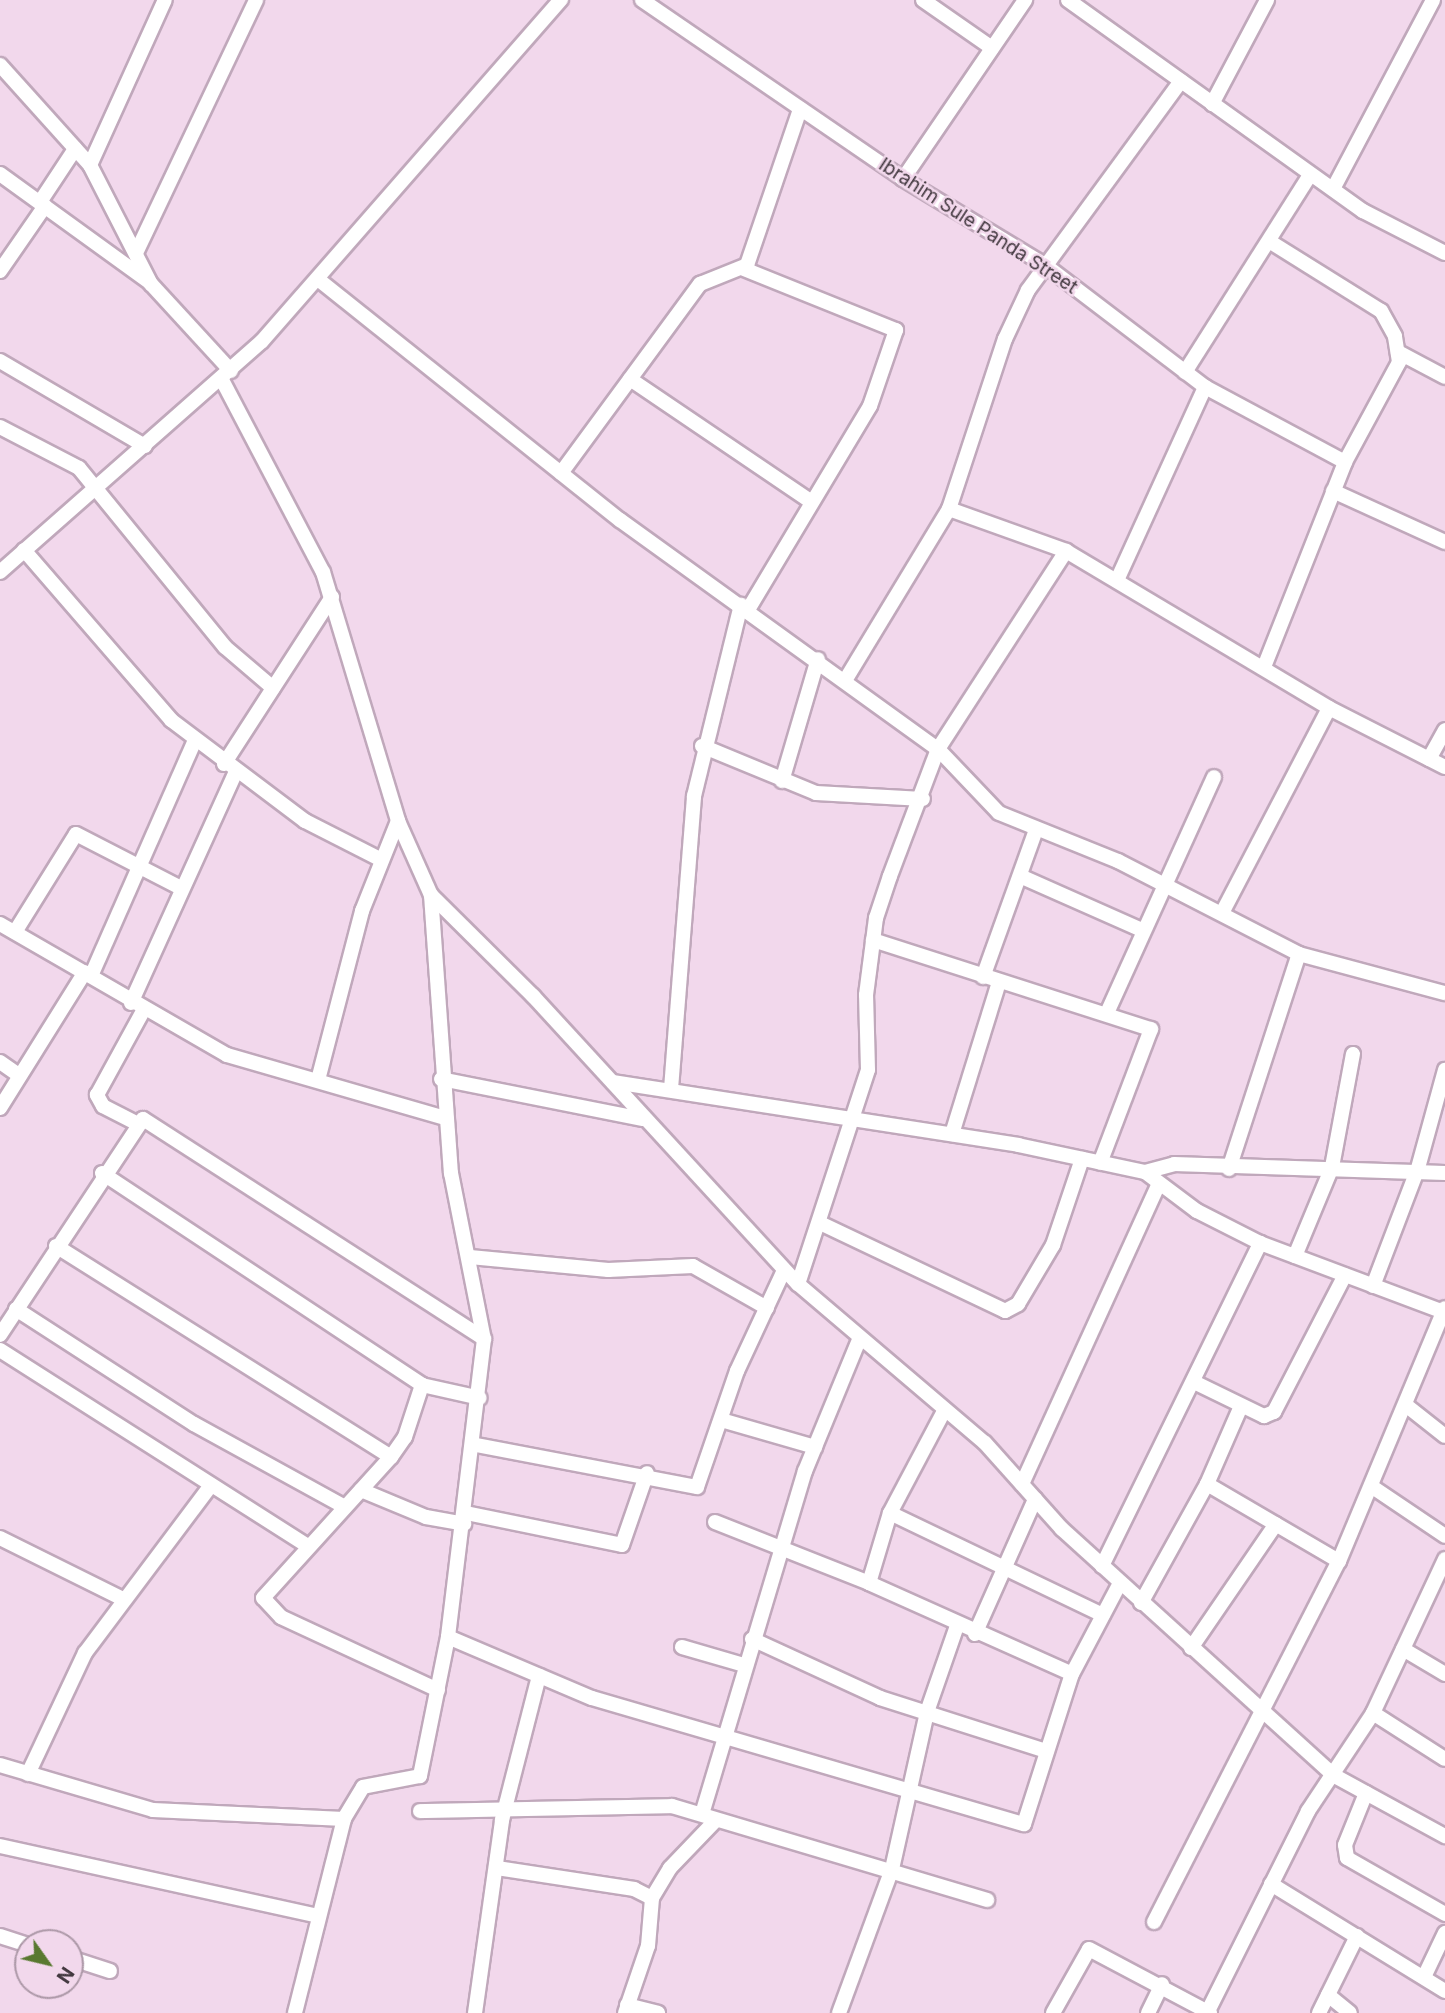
<!DOCTYPE html>
<html>
<head>
<meta charset="utf-8">
<style>
  body { margin:0 }
  #map { position:relative; width:1445px; height:2013px; overflow:hidden; background:#f2d8ec; font-family:Inter,sans-serif }
  div>[style] { position:absolute }
  .roads { filter:drop-shadow(2px 0 #c0a8bb) drop-shadow(-2px 0 #c0a8bb) drop-shadow(0 2px #c0a8bb) drop-shadow(0 -2px #c0a8bb) }
  .street>* { height:14px; margin:-7px; padding:0 7px; transform-origin:7px; border-radius:7px; background:#fff }
  span { translate:-50% -50%; white-space:nowrap; text-align:center; line-height:1.15; -webkit-text-stroke:5px #f2d8ec; paint-order:stroke }
  .street-label { font-size:19px; color:#42383f }
  .north { position:absolute; left:14px; top:1929px; width:70px; height:70px; box-sizing:border-box; background:#f2d8ec; border:2px solid #ac98a7; border-radius:50%; rotate:124deg; font-size:19px; font-weight:700; line-height:28px; text-align:center; color:#42383f }
  .north::after { content:''; display:block; margin:auto; width:24px; height:32px; background:#597930; clip-path:polygon(50% 0,100% 100%,50% 72%,0 100%) }
</style>
</head>
<body>
<div id="map">
  <div class="roads">
    <div class="street">
      <i style="left:642px;top:0;width:316px;rotate:34.4deg"></i>
      <i style="left:903px;top:179px;width:166px;rotate:31.2deg"></i>
      <i style="left:1045px;top:265px;width:201px;rotate:37.3deg"></i>
      <i style="left:1205px;top:387px;width:159px;rotate:28.2deg"></i>
      <i style="left:923px;top:0;width:84px;rotate:34.8deg"></i>
      <i style="left:1068px;top:0;width:363px;rotate:35.6deg"></i>
      <i style="left:1363px;top:211px;width:92px;rotate:27.1deg"></i>
      <i style="left:0;top:65px;width:135px;rotate:48deg"></i>
      <i style="left:90px;top:165px;width:134px;rotate:62.9deg"></i>
      <i style="left:151px;top:284px;width:118px;rotate:47.4deg"></i>
      <i style="left:1212px;top:104px;width:118px;rotate:-62.1deg"></i>
      <i style="left:90px;top:165px;width:181px;rotate:-65.6deg"></i>
      <i style="left:0;top:174px;width:184px;rotate:35.9deg"></i>
      <i style="left:903px;top:179px;width:217px;rotate:-55.7deg"></i>
      <i style="left:1333px;top:189px;width:214px;rotate:-62.1deg"></i>
      <i style="left:40px;top:202px;width:64px;rotate:-56.6deg"></i>
      <i style="left:136px;top:253px;width:280px;rotate:-64.6deg"></i>
      <i style="left:744px;top:269px;width:164px;rotate:21.9deg"></i>
      <i style="left:896px;top:330px;width:80px;rotate:108.9deg"></i>
      <i style="left:870px;top:406px;width:238px;rotate:120.9deg"></i>
      <i style="left:0;top:271px;width:79px;rotate:-55.3deg"></i>
      <i style="left:319px;top:280px;width:385px;rotate:38.6deg"></i>
      <i style="left:620px;top:520px;width:392px;rotate:35.8deg"></i>
      <i style="left:938px;top:749px;width:88px;rotate:46.4deg"></i>
      <i style="left:999px;top:813px;width:128px;rotate:22deg"></i>
      <i style="left:1118px;top:861px;width:203px;rotate:27.2deg"></i>
      <i style="left:1299px;top:954px;width:151px;rotate:15deg"></i>
      <i style="left:1398px;top:352px;width:53px;rotate:28deg"></i>
      <i style="left:0;top:361px;width:168px;rotate:30.4deg"></i>
      <i style="left:1185px;top:372px;width:233px;rotate:-57.6deg"></i>
      <i style="left:630px;top:379px;width:216px;rotate:34.1deg"></i>
      <i style="left:222px;top:380px;width:217px;rotate:62.3deg"></i>
      <i style="left:323px;top:572px;width:260px;rotate:73.2deg"></i>
      <i style="left:398px;top:821px;width:81px;rotate:66deg"></i>
      <i style="left:431px;top:895px;width:279px;rotate:85.9deg"></i>
      <i style="left:451px;top:1173px;width:169px;rotate:78.8deg"></i>
      <i style="left:484px;top:1339px;width:300px;rotate:96.9deg"></i>
      <i style="left:448px;top:1637px;width:142px;rotate:101.4deg"></i>
      <i style="left:420px;top:1776px;width:58px;rotate:169.1deg"></i>
      <i style="left:363px;top:1787px;width:37px;rotate:121deg"></i>
      <i style="left:344px;top:1819px;width:200px;rotate:104.2deg"></i>
      <i style="left:0;top:427px;width:89px;rotate:27.4deg"></i>
      <i style="left:79px;top:468px;width:231px;rotate:50.8deg"></i>
      <i style="left:225px;top:647px;width:63px;rotate:40.5deg"></i>
      <i style="left:561px;top:473px;width:235px;rotate:-53.7deg"></i>
      <i style="left:700px;top:284px;width:51px;rotate:-22deg"></i>
      <i style="left:747px;top:265px;width:165px;rotate:-71.2deg"></i>
      <i style="left:1333px;top:491px;width:123px;rotate:24.5deg"></i>
      <i style="left:949px;top:509px;width:124px;rotate:19.7deg"></i>
      <i style="left:1066px;top:551px;width:306px;rotate:30.8deg"></i>
      <i style="left:1329px;top:708px;width:130px;rotate:27deg"></i>
      <i style="left:24px;top:550px;width:225px;rotate:49.1deg"></i>
      <i style="left:171px;top:720px;width:168px;rotate:37deg"></i>
      <i style="left:305px;top:821px;width:84px;rotate:26.9deg"></i>
      <i style="left:0;top:572px;width:349px;rotate:-41.4deg"></i>
      <i style="left:262px;top:341px;width:454px;rotate:-48.8deg"></i>
      <i style="left:1118px;top:578px;width:210px;rotate:-65.5deg"></i>
      <i style="left:1264px;top:667px;width:220px;rotate:-68.4deg"></i>
      <i style="left:1345px;top:462px;width:114px;rotate:-61.6deg"></i>
      <i style="left:1399px;top:362px;width:26px;rotate:-99deg"></i>
      <i style="left:1395px;top:336px;width:29px;rotate:-119deg"></i>
      <i style="left:1381px;top:311px;width:132px;rotate:-148deg"></i>
      <i style="left:846px;top:679px;width:199px;rotate:-58.8deg"></i>
      <i style="left:949px;top:509px;width:179px;rotate:-71.8deg"></i>
      <i style="left:1005px;top:339px;width:54px;rotate:-64.9deg"></i>
      <i style="left:1028px;top:290px;width:259px;rotate:-53.8deg"></i>
      <i style="left:702px;top:746px;width:123px;rotate:22.4deg"></i>
      <i style="left:816px;top:793px;width:107px;rotate:3.2deg"></i>
      <i style="left:1429px;top:759px;width:33px;rotate:-61deg"></i>
      <i style="left:224px;top:764px;width:199px;rotate:-57.1deg"></i>
      <i style="left:782px;top:781px;width:127px;rotate:-73.6deg"></i>
      <i style="left:1020px;top:876px;width:133px;rotate:23.9deg"></i>
      <i style="left:431px;top:895px;width:144px;rotate:44.7deg"></i>
      <i style="left:533px;top:996px;width:391px;rotate:47.4deg"></i>
      <i style="left:798px;top:1284px;width:245px;rotate:40.4deg"></i>
      <i style="left:985px;top:1443px;width:115px;rotate:48.2deg"></i>
      <i style="left:1062px;top:1529px;width:366px;rotate:42.2deg"></i>
      <i style="left:1333px;top:1775px;width:128px;rotate:28.6deg"></i>
      <i style="left:1222px;top:913px;width:231px;rotate:-62.4deg"></i>
      <i style="left:0;top:924px;width:262px;rotate:30deg"></i>
      <i style="left:227px;top:1055px;width:227px;rotate:16.1deg"></i>
      <i style="left:15px;top:932px;width:115px;rotate:-58.1deg"></i>
      <i style="left:76px;top:834px;width:118px;rotate:27.2deg"></i>
      <i style="left:873px;top:940px;width:292px;rotate:17.8deg"></i>
      <i style="left:1151px;top:1029px;width:143px;rotate:110.8deg"></i>
      <i style="left:91px;top:976px;width:258px;rotate:-66.2deg"></i>
      <i style="left:983px;top:977px;width:156px;rotate:-70.2deg"></i>
      <i style="left:131px;top:1003px;width:254px;rotate:-65.6deg"></i>
      <i style="left:1107px;top:1013px;width:259px;rotate:-65.6deg"></i>
      <i style="left:0;top:1062px;width:24px;rotate:35deg"></i>
      <i style="left:441px;top:1079px;width:206px;rotate:11.2deg"></i>
      <i style="left:318px;top:1080px;width:175px;rotate:-75.4deg"></i>
      <i style="left:362px;top:911px;width:97px;rotate:-68.2deg"></i>
      <i style="left:613px;top:1082px;width:410px;rotate:8.8deg"></i>
      <i style="left:1018px;top:1145px;width:130px;rotate:12deg"></i>
      <i style="left:1145px;top:1172px;width:30px;rotate:-15deg"></i>
      <i style="left:1174px;top:1164px;width:271px;rotate:1.9deg"></i>
      <i style="left:671px;top:1089px;width:294px;rotate:-85.5deg"></i>
      <i style="left:694px;top:796px;width:197px;rotate:-76.2deg"></i>
      <i style="left:0;top:1108px;width:160px;rotate:-58deg"></i>
      <i style="left:138px;top:1124px;width:39px;rotate:-153deg"></i>
      <i style="left:103px;top:1106px;width:13px;rotate:-119deg"></i>
      <i style="left:97px;top:1095px;width:96px;rotate:-61.3deg"></i>
      <i style="left:952px;top:1134px;width:159px;rotate:-72.8deg"></i>
      <i style="left:1229px;top:1169px;width:226px;rotate:-72deg"></i>
      <i style="left:1145px;top:1172px;width:65px;rotate:36.9deg"></i>
      <i style="left:1197px;top:1211px;width:71px;rotate:26.9deg"></i>
      <i style="left:1260px;top:1243px;width:197px;rotate:20.6deg"></i>
      <i style="left:102px;top:1173px;width:384px;rotate:33.5deg"></i>
      <i style="left:820px;top:1223px;width:205px;rotate:25.4deg"></i>
      <i style="left:1005px;top:1311px;width:15px;rotate:-28deg"></i>
      <i style="left:1018px;top:1304px;width:69px;rotate:-59.3deg"></i>
      <i style="left:1053px;top:1245px;width:91px;rotate:-71.4deg"></i>
      <i style="left:56px;top:1246px;width:396px;rotate:32.2deg"></i>
      <i style="left:1295px;top:1256px;width:96px;rotate:-67.4deg"></i>
      <i style="left:1332px;top:1167px;width:115px;rotate:-79.5deg"></i>
      <i style="left:470px;top:1257px;width:139px;rotate:5.4deg"></i>
      <i style="left:608px;top:1270px;width:85px;rotate:-2.7deg"></i>
      <i style="left:693px;top:1266px;width:85px;rotate:29.6deg"></i>
      <i style="left:798px;top:1284px;width:225px;rotate:-71.9deg"></i>
      <i style="left:868px;top:1070px;width:75px;rotate:-91.5deg"></i>
      <i style="left:866px;top:995px;width:78px;rotate:-82.6deg"></i>
      <i style="left:876px;top:918px;width:44px;rotate:-71.6deg"></i>
      <i style="left:890px;top:876px;width:136px;rotate:-69.3deg"></i>
      <i style="left:938px;top:749px;width:236px;rotate:-57.1deg"></i>
      <i style="left:1373px;top:1286px;width:126px;rotate:-69.1deg"></i>
      <i style="left:1418px;top:1168px;width:102px;rotate:-74.6deg"></i>
      <i style="left:16px;top:1309px;width:212px;rotate:32.9deg"></i>
      <i style="left:194px;top:1424px;width:172px;rotate:28.8deg"></i>
      <i style="left:0;top:1335px;width:259px;rotate:-56.5deg"></i>
      <i style="left:143px;top:1119px;width:406px;rotate:32.8deg"></i>
      <i style="left:0;top:1350px;width:366px;rotate:32.5deg"></i>
      <i style="left:1196px;top:1383px;width:76px;rotate:25.9deg"></i>
      <i style="left:1264px;top:1416px;width:11px;rotate:-22deg"></i>
      <i style="left:1274px;top:1412px;width:154px;rotate:-62.6deg"></i>
      <i style="left:1407px;top:1406px;width:48px;rotate:38.3deg"></i>
      <i style="left:721px;top:1420px;width:98px;rotate:16deg"></i>
      <i style="left:476px;top:1445px;width:225px;rotate:10.8deg"></i>
      <i style="left:697px;top:1487px;width:123px;rotate:-71deg"></i>
      <i style="left:737px;top:1371px;width:111px;rotate:-65deg"></i>
      <i style="left:1022px;top:1484px;width:330px;rotate:-65.5deg"></i>
      <i style="left:1207px;top:1484px;width:153px;rotate:30.3deg"></i>
      <i style="left:1371px;top:1486px;width:89px;rotate:34deg"></i>
      <i style="left:361px;top:1490px;width:70px;rotate:22.6deg"></i>
      <i style="left:426px;top:1517px;width:39px;rotate:10deg"></i>
      <i style="left:466px;top:1513px;width:159px;rotate:11.6deg"></i>
      <i style="left:622px;top:1545px;width:76px;rotate:-70.9deg"></i>
      <i style="left:890px;top:1513px;width:236px;rotate:25.6deg"></i>
      <i style="left:715px;top:1522px;width:166px;rotate:21.6deg"></i>
      <i style="left:869px;top:1583px;width:73px;rotate:-73.3deg"></i>
      <i style="left:890px;top:1513px;width:115px;rotate:-62.1deg"></i>
      <i style="left:0;top:1538px;width:135px;rotate:26.4deg"></i>
      <i style="left:1102px;top:1566px;width:360px;rotate:-63.9deg"></i>
      <i style="left:869px;top:1583px;width:222px;rotate:24.1deg"></i>
      <i style="left:1141px;top:1603px;width:136px;rotate:-61deg"></i>
      <i style="left:1207px;top:1484px;width:85px;rotate:-66.4deg"></i>
      <i style="left:975px;top:1634px;width:148px;rotate:-66deg"></i>
      <i style="left:448px;top:1637px;width:156px;rotate:23deg"></i>
      <i style="left:592px;top:1698px;width:450px;rotate:16.3deg"></i>
      <i style="left:1024px;top:1824px;width:157px;rotate:-72.3deg"></i>
      <i style="left:1072px;top:1674px;width:103px;rotate:-62.2deg"></i>
      <i style="left:752px;top:1639px;width:141px;rotate:24.7deg"></i>
      <i style="left:880px;top:1698px;width:174px;rotate:17.7deg"></i>
      <i style="left:682px;top:1647px;width:65px;rotate:16.2deg"></i>
      <i style="left:1191px;top:1648px;width:150px;rotate:-55.6deg"></i>
      <i style="left:1403px;top:1649px;width:49px;rotate:30.8deg"></i>
      <i style="left:438px;top:1690px;width:173px;rotate:-155.1deg"></i>
      <i style="left:281px;top:1617px;width:26px;rotate:-133deg"></i>
      <i style="left:263px;top:1598px;width:190px;rotate:-47.8deg"></i>
      <i style="left:391px;top:1457px;width:24px;rotate:-55deg"></i>
      <i style="left:405px;top:1437px;width:55px;rotate:-71.9deg"></i>
      <i style="left:422px;top:1385px;width:59px;rotate:12.6deg"></i>
      <i style="left:1373px;top:1713px;width:85px;rotate:32.6deg"></i>
      <i style="left:0;top:1765px;width:159px;rotate:16.4deg"></i>
      <i style="left:153px;top:1810px;width:191px;rotate:2.7deg"></i>
      <i style="left:28px;top:1774px;width:134px;rotate:-64.8deg"></i>
      <i style="left:85px;top:1653px;width:210px;rotate:-53.1deg"></i>
      <i style="left:1366px;top:1793px;width:56px;rotate:112deg"></i>
      <i style="left:1345px;top:1845px;width:13px;rotate:81deg"></i>
      <i style="left:1347px;top:1858px;width:113px;rotate:29.7deg"></i>
      <i style="left:420px;top:1811px;width:252px;rotate:-1.1deg"></i>
      <i style="left:672px;top:1806px;width:329px;rotate:16.6deg"></i>
      <i style="left:702px;top:1814px;width:358px;rotate:-73.3deg"></i>
      <i style="left:805px;top:1471px;width:142px;rotate:-67.6deg"></i>
      <i style="left:0;top:1846px;width:326px;rotate:12.4deg"></i>
      <i style="left:497px;top:1868px;width:139px;rotate:8.7deg"></i>
      <i style="left:634px;top:1889px;width:20px;rotate:27deg"></i>
      <i style="left:1271px;top:1884px;width:204px;rotate:31.6deg"></i>
      <i style="left:1154px;top:1922px;width:406px;rotate:-62.9deg"></i>
      <i style="left:1339px;top:1561px;width:274px;rotate:-67.3deg"></i>
      <i style="left:0;top:1936px;width:29px;rotate:18deg"></i>
      <i style="left:70px;top:1958px;width:42px;rotate:18deg"></i>
      <i style="left:1424px;top:1977px;width:49px;rotate:-64.5deg"></i>
      <i style="left:1328px;top:1995px;width:28px;rotate:39deg"></i>
      <i style="left:627px;top:2005px;width:32px;rotate:14deg"></i>
      <i style="left:475px;top:2013px;width:195px;rotate:-82deg"></i>
      <i style="left:502px;top:1820px;width:149px;rotate:-75.6deg"></i>
      <i style="left:625px;top:2013px;width:71px;rotate:-71.1deg"></i>
      <i style="left:648px;top:1946px;width:48px;rotate:-85.2deg"></i>
      <i style="left:652px;top:1898px;width:35px;rotate:-59deg"></i>
      <i style="left:670px;top:1868px;width:66px;rotate:-46.2deg"></i>
      <i style="left:839px;top:2013px;width:153px;rotate:-69.8deg"></i>
      <i style="left:892px;top:1869px;width:161px;rotate:-77.4deg"></i>
      <i style="left:927px;top:1712px;width:91px;rotate:-70.8deg"></i>
      <i style="left:1053px;top:2013px;width:73px;rotate:-60.6deg"></i>
      <i style="left:1089px;top:1949px;width:137px;rotate:27.9deg"></i>
      <i style="left:1148px;top:2013px;width:32px;rotate:-64deg"></i>
      <i style="left:1207px;top:2013px;width:226px;rotate:-63.4deg"></i>
      <i style="left:1308px;top:1811px;width:118px;rotate:-56.4deg"></i>
      <i style="left:1373px;top:1713px;width:170px;rotate:-64.9deg"></i>
      <i style="left:1319px;top:2013px;width:86px;rotate:-63.7deg"></i>
    </div>
  </div>
  <div class="street-label">
    <span style="left:978px;top:226px;rotate:33deg">Ibrahim Sule Panda Street</span>
  </div>
  <div class="north">N</div>
</div>
</body>
</html>
